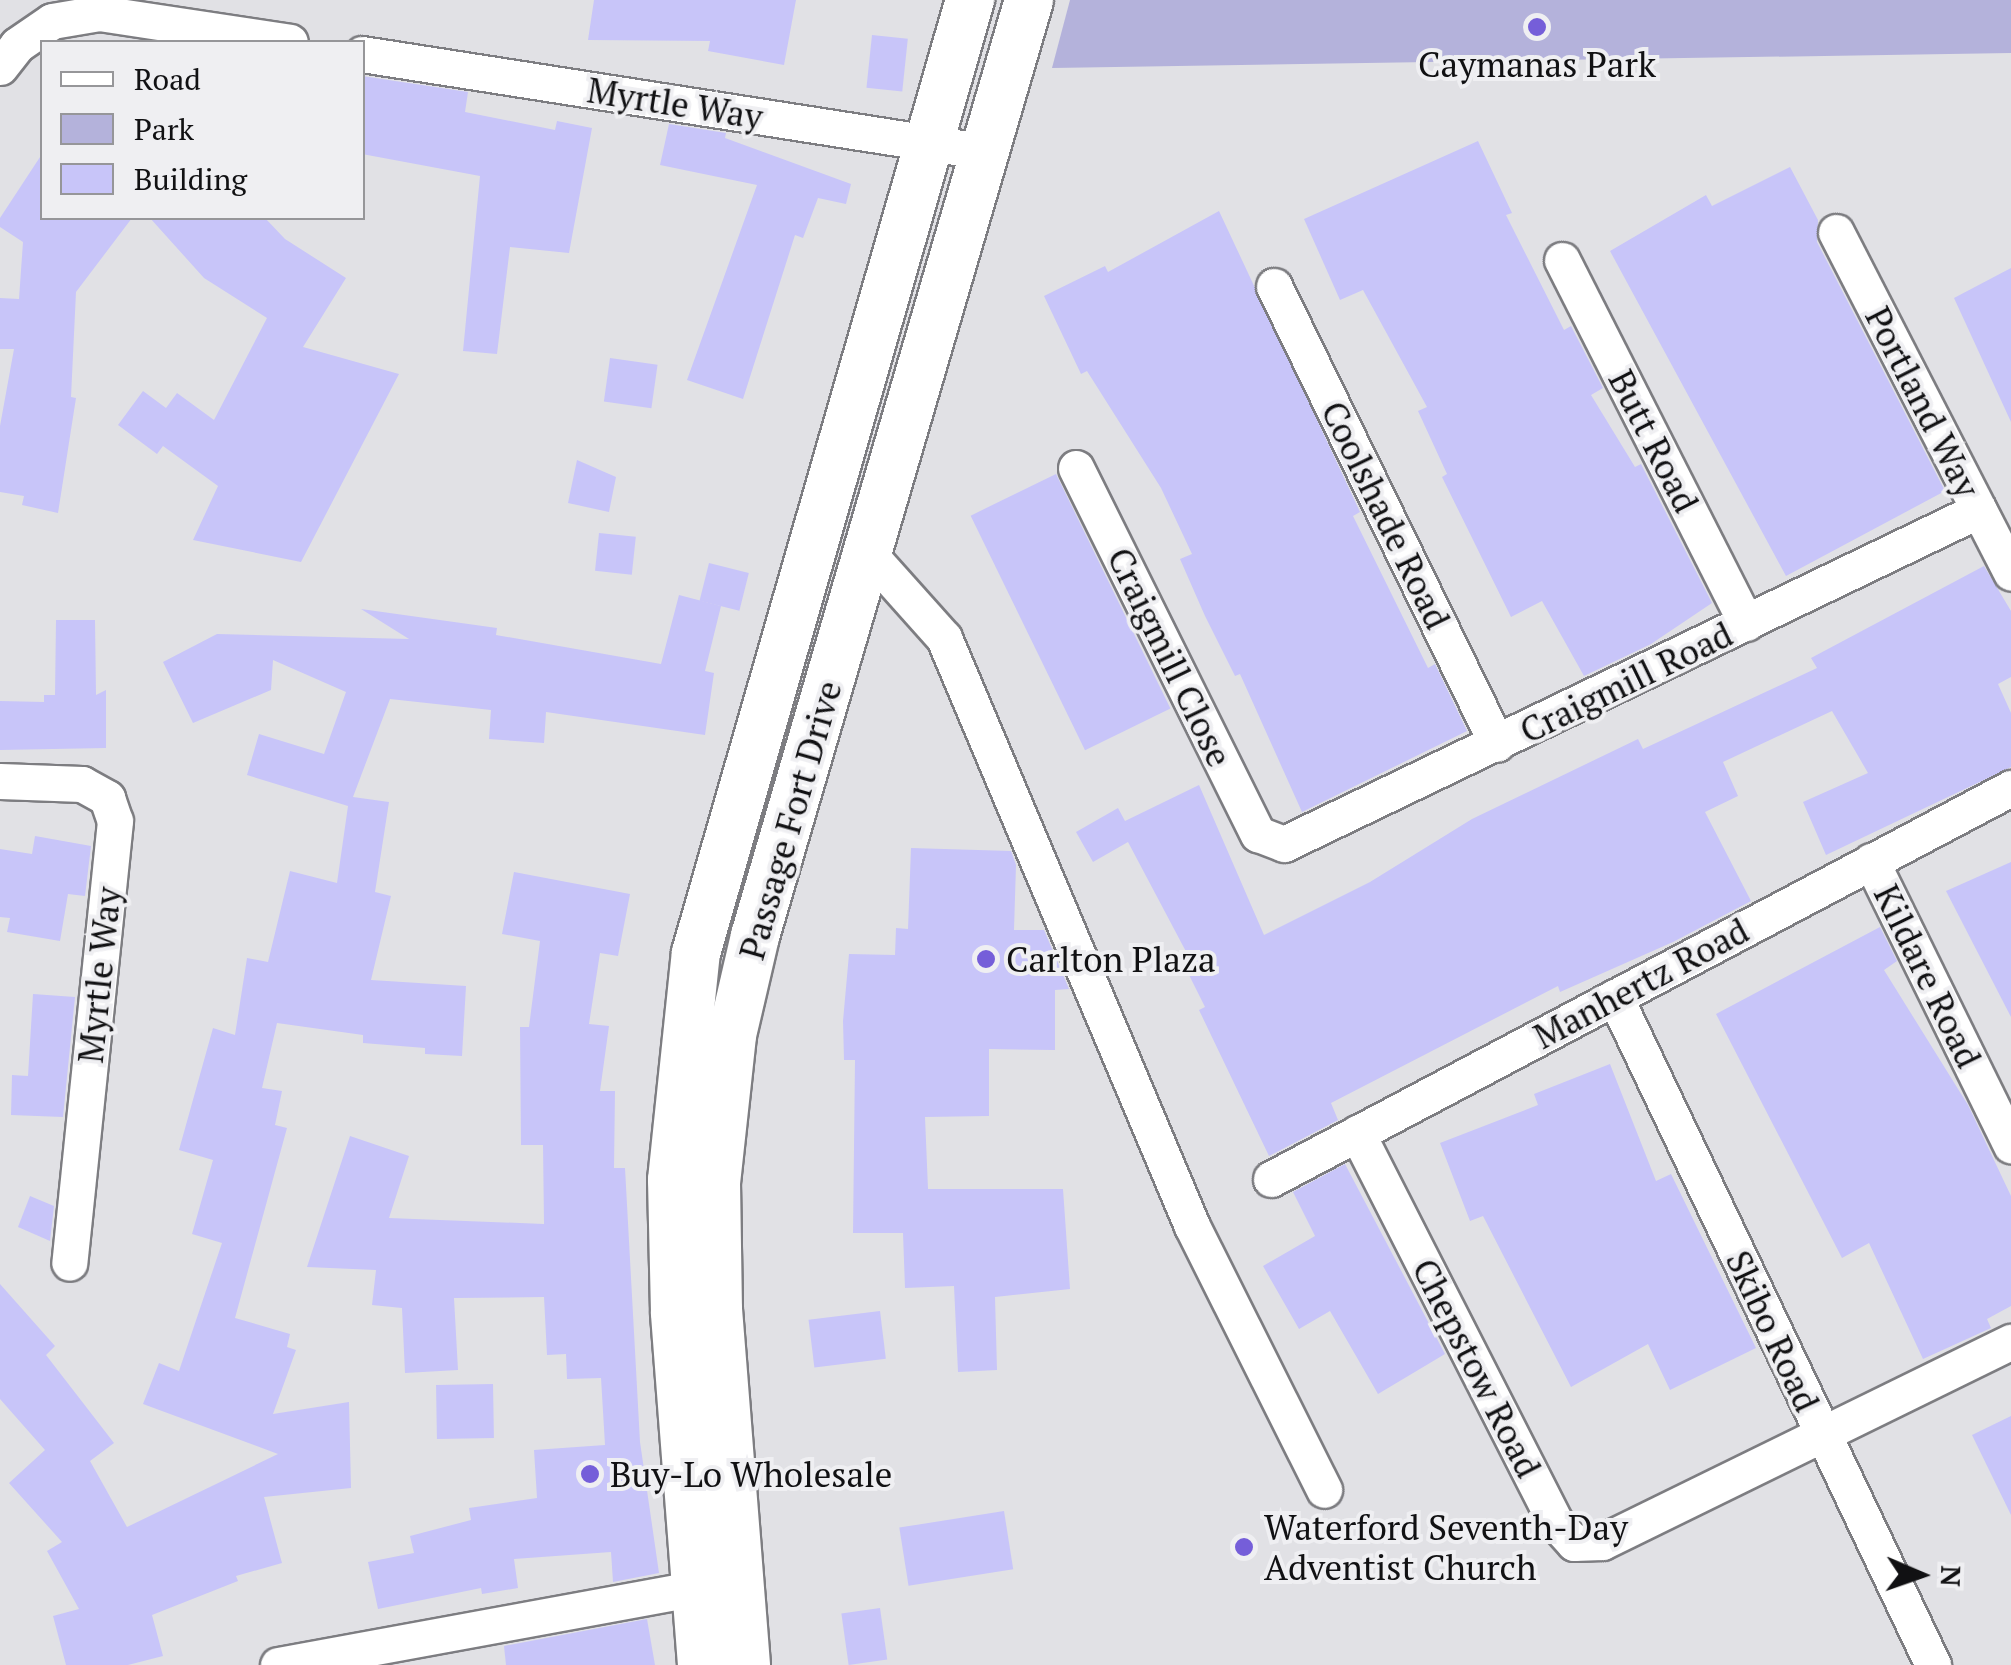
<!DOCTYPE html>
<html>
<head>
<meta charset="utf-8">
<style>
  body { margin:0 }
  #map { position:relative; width:2011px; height:1665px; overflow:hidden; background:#e1e1e5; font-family:"PT Serif",serif }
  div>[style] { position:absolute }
  .green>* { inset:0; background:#b4b2db }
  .building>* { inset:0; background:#c8c5f9; transform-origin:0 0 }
  .roads { filter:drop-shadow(2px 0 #7d7d81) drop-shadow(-2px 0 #7d7d81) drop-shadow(0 2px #7d7d81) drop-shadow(0 -2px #7d7d81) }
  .minor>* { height:35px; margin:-17.5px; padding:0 17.5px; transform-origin:17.5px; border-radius:17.5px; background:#fff }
  .secondary>* { height:48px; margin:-24px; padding:0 24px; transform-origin:24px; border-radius:24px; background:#fff }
  .dots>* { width:28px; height:28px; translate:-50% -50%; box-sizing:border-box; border:5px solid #efeff2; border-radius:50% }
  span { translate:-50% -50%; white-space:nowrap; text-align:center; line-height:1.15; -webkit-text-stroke:8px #efeff2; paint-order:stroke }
  .poi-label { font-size:35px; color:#111113 }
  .left { translate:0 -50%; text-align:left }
  .street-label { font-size:35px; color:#111113 }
  .legend { position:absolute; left:40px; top:40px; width:325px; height:180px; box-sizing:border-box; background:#efeff2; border:2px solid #969699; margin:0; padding:12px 18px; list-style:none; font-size:30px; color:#111113 }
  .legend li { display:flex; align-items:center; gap:20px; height:50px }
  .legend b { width:50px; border:2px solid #969699 }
  .north { position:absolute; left:1871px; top:1525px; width:100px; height:100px; -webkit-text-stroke:8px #efeff2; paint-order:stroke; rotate:92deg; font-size:28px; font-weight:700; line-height:40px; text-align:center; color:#111113 }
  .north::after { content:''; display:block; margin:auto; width:35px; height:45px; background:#111113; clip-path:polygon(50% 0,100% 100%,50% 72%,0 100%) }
</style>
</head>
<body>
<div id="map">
  <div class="green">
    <i style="clip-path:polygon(1070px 0,2011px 0,2011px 53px,1052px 68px)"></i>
  </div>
  <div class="building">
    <i style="clip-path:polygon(594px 0,796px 0,784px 65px,708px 51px,710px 41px,588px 40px)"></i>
    <i style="left:872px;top:35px;width:36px;height:53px;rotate:6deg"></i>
    <i style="clip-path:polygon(362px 76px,468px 92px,465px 112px,555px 130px,557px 121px,592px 128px,569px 253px,510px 247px,497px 354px,463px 351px,480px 176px,362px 154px)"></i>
    <i style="clip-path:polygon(669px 124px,726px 133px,725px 138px,851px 184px,846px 204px,818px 198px,803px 238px,795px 235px,743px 399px,687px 380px,757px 185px,660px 165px)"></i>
    <i style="clip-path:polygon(1478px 141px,1512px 213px,1506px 215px,1564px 330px,1571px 326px,1603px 388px,1591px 395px,1635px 467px,1641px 464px,1712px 603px,1651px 644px,1584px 676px,1542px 601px,1511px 617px,1442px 477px,1447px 474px,1418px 411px,1427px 407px,1363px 290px,1340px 300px,1304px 219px)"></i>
    <i style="clip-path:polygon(42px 154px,42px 218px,132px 218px,76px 292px,71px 397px,76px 398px,58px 513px,22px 505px,24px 496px,0 492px,0 426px,14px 349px,0 349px,0 298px,19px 299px,23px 242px,0 227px,0 218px)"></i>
    <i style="clip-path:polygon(1790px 167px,1818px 220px,1817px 242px,1945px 491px,1786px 576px,1610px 251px,1706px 195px,1712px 206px)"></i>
    <i style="clip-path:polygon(1219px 211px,1360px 512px,1353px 516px,1428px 668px,1435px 664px,1467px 731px,1302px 812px,1240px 674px,1235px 676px,1205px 616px,1180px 559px,1192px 554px,1161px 488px,1087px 371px,1081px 374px,1044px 296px,1105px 266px,1108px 272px)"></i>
    <i style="clip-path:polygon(150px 218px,265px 218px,285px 239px,346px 278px,303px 347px,399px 374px,301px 562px,193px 540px,218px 486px,163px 446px,157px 454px,118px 425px,143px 391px,166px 408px,177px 393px,214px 420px,267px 318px,204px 278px)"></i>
    <i style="clip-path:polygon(2011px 268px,2011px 422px,1954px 298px)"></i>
    <i style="left:610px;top:358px;width:48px;height:44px;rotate:8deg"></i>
    <i style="clip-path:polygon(577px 460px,616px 477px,609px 512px,568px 503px)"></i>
    <i style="left:1056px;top:474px;width:261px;height:95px;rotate:64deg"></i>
    <i style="left:599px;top:533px;width:37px;height:38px;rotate:6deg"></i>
    <i style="left:709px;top:563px;width:41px;height:39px;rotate:14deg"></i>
    <i style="clip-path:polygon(1984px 566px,2011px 611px,2011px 677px,1998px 684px,2011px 713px,2011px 767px,1826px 855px,1803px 802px,1868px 773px,1832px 711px,1723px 762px,1738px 796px,1705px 812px,1751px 901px,1673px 942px,1560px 992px,1558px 986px,1331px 1103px,1338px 1120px,1269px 1156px,1199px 1010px,1205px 1007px,1184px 965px,1191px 961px,1128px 842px,1093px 862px,1076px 832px,1118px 808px,1125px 821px,1199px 785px,1264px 935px,1370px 882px,1472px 819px,1638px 739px,1643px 749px,1817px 668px,1811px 658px)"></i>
    <i style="clip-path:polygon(679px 595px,721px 606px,705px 671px,714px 673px,705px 735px,546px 712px,544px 743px,489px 739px,491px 710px,390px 699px,353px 797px,389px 802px,375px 892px,391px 896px,371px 980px,466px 986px,462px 1056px,425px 1054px,425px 1048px,363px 1043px,363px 1035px,277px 1023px,262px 1088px,282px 1091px,275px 1125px,287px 1128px,235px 1318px,290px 1334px,287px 1347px,296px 1350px,273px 1414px,349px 1402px,351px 1488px,264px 1497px,282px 1563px,236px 1576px,238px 1581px,152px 1615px,163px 1656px,128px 1665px,66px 1665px,53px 1616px,79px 1609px,47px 1551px,62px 1542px,9px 1483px,45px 1450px,0 1399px,0 1284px,55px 1346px,46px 1355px,114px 1443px,90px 1461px,127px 1527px,278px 1454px,143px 1404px,159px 1363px,179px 1371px,222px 1243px,192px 1234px,213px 1160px,179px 1150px,213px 1028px,235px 1035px,247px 958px,268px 962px,290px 871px,337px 883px,348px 806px,247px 775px,259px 734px,324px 754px,346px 692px,273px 660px,271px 690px,193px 723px,163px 662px,217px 634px,409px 639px,361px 609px,497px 628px,496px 635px,661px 664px)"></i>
    <i style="clip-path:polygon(56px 620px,95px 620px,96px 695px,106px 690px,106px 748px,0 750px,0 701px,44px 702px,44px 695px,55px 695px)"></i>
    <i style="clip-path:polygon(35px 836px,91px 846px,85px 896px,68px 894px,60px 941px,7px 932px,10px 918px,0 917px,0 849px,32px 854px)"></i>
    <i style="clip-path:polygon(911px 848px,1011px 851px,1016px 865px,1014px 930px,1044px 930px,1069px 989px,1055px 990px,1055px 1050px,989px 1049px,989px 1116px,925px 1117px,928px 1189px,1063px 1189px,1070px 1289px,995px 1297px,997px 1370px,958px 1372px,954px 1286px,905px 1288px,903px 1233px,853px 1233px,855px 1060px,844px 1060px,843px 1021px,849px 954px,895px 955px,896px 928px,908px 929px)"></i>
    <i style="clip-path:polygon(2011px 862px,2011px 1017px,1946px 891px)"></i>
    <i style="clip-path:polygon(514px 872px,630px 894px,618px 956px,600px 953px,589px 1024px,609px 1026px,600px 1091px,615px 1091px,614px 1168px,625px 1168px,640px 1442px,659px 1573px,613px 1582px,611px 1552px,514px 1559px,518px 1588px,482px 1594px,481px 1588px,378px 1609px,368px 1562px,414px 1553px,410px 1536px,471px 1520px,469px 1508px,537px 1498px,534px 1450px,605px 1445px,601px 1378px,567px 1379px,566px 1354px,547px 1355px,544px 1297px,454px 1298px,458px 1370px,405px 1373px,402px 1308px,372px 1305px,376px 1270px,307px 1267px,350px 1136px,409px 1156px,389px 1218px,544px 1224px,543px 1145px,521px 1145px,520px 1027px,529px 1027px,540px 941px,502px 934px)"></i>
    <i style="clip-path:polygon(1880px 927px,1897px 961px,1884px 970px,1968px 1105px,2011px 1196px,2011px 1306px,1987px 1319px,1991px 1328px,1923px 1359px,1869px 1243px,1842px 1258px,1716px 1014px)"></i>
    <i style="clip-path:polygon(33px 994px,75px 997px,63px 1117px,11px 1115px,12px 1075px,28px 1076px)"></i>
    <i style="clip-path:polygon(1610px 1064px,1656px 1181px,1671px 1174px,1756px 1348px,1670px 1390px,1648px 1344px,1571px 1387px,1483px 1216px,1470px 1221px,1440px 1143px,1538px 1105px,1534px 1094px)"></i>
    <i style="clip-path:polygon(1345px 1164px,1445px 1354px,1378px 1394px,1330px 1311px,1299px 1329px,1263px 1266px,1315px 1236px,1293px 1192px)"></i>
    <i style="clip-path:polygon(30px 1196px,54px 1206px,50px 1241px,18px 1227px)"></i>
    <i style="left:880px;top:1311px;width:48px;height:72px;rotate:83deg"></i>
    <i style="left:493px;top:1384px;width:54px;height:57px;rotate:89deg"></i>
    <i style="clip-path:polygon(2011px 1416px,2011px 1515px,1972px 1435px)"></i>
    <i style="left:1004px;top:1511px;width:59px;height:106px;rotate:81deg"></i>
    <i style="left:880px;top:1608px;width:52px;height:39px;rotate:82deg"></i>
    <i style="clip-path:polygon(647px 1619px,655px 1665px,506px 1665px,504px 1646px)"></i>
  </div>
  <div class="roads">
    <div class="minor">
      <i style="left:362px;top:54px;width:633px;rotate:8.91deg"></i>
      <i style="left:0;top:67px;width:28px;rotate:-52deg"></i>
      <i style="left:17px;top:45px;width:42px;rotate:-34.4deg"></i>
      <i style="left:52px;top:21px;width:48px;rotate:-9.7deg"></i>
      <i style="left:99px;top:13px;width:193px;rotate:8.6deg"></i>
      <i style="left:1836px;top:232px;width:383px;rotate:62.8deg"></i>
      <i style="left:1562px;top:260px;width:407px;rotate:63.1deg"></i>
      <i style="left:1274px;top:286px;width:509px;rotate:64.04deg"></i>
      <i style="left:1076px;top:468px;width:409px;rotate:63.6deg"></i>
      <i style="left:1258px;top:834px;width:28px;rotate:21deg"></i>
      <i style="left:1284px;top:844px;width:771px;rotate:-25.67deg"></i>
      <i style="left:868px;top:553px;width:114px;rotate:48.2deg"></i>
      <i style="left:944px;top:638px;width:638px;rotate:67.13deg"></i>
      <i style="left:1192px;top:1226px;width:295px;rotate:63.4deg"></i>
      <i style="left:0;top:781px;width:82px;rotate:2.1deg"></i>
      <i style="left:82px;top:784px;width:29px;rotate:29deg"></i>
      <i style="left:107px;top:798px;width:24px;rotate:71deg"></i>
      <i style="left:115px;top:821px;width:444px;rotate:95.9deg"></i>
      <i style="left:1871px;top:861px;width:317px;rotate:63.8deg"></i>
      <i style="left:1615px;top:997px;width:740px;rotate:64.54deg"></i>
      <i style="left:1357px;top:1133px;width:438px;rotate:63deg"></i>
      <i style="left:1556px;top:1523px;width:27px;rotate:48deg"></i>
      <i style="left:1574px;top:1543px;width:28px;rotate:-2deg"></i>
      <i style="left:1602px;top:1542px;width:455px;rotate:-26.1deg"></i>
      <i style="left:1271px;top:1179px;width:837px;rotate:-27.85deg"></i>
      <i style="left:278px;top:1665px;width:425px;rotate:-10.4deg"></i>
    </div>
    <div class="secondary">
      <i style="left:702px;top:1665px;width:354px;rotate:-94.4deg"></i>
      <i style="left:675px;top:1312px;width:132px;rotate:-91.3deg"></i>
      <i style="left:672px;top:1180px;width:228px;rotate:-84deg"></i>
      <i style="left:696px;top:953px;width:992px;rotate:-73.96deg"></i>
      <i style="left:746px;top:1665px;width:356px;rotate:-94.5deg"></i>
      <i style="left:718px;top:1310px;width:127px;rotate:-90.9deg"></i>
      <i style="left:716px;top:1183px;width:149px;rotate:-83.8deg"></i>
      <i style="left:732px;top:1035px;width:102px;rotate:-76.9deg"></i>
      <i style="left:755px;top:936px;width:975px;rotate:-73.68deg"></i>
    </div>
  </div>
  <div class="dots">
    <i style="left:1537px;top:27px;background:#755ed9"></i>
    <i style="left:986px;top:959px;background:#755ed9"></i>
    <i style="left:590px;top:1474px;background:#755ed9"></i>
    <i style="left:1244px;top:1547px;background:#755ed9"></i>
  </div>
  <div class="poi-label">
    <span style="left:1537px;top:64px">Caymanas Park</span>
    <span class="left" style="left:1006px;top:959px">Carlton Plaza</span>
    <span class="left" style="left:610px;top:1474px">Buy-Lo Wholesale</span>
    <span class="left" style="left:1264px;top:1547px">Waterford Seventh-Day<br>Adventist Church</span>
  </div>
  <div class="street-label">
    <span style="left:675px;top:103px;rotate:9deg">Myrtle Way</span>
    <span style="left:1923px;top:402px;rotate:63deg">Portland Way</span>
    <span style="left:1654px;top:441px;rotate:63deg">Butt Road</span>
    <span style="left:1386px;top:515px;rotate:64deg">Coolshade Road</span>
    <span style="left:1170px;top:657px;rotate:64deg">Craigmill Close</span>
    <span style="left:1626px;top:682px;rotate:-26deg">Craigmill Road</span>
    <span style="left:790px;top:820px;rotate:-74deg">Passage Fort Drive</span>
    <span style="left:99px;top:975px;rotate:-84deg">Myrtle Way</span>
    <span style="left:1928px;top:976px;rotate:64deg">Kildare Road</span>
    <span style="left:1641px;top:983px;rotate:-28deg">Manhertz Road</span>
    <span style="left:1773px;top:1331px;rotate:65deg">Skibo Road</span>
    <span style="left:1477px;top:1368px;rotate:63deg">Chepstow Road</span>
  </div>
  <ul class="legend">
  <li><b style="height:12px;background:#fff"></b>Road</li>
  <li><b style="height:28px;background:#b4b2db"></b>Park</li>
  <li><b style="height:28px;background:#c8c5f9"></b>Building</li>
  </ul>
  <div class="north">N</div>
</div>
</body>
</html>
